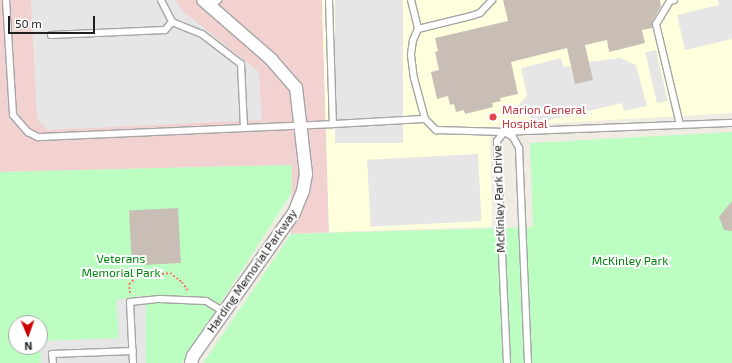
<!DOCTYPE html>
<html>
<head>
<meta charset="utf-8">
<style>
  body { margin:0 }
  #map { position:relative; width:732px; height:363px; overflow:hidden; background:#f0ece3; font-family:"Exo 2",sans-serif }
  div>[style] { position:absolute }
  .commercial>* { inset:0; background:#f2d2d1 }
  .education>* { inset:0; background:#ffd }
  .park>* { inset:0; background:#bcfec2 }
  .parking>* { inset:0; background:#e6e6e6; transform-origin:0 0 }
  .building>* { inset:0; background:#c8beb6; transform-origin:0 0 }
  .path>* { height:2px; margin-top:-1px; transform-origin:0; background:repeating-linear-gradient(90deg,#ff7565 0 2px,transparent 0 4px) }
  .roads { filter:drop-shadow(1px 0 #a5a5a5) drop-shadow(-1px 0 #a5a5a5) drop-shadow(0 1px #a5a5a5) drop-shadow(0 -1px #a5a5a5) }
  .service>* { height:6px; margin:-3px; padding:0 3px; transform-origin:3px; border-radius:3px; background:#fff }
  .minor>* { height:12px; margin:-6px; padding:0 6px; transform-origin:6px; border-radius:6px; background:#fff }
  .dots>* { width:11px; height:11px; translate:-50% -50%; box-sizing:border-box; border:2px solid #fff; border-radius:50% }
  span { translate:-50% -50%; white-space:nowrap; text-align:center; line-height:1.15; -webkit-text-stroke:4px #fff; paint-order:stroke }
  .health-label { font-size:12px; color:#be3a42 }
  .left { translate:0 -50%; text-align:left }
  .street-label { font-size:12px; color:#1e1e1e }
  .park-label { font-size:12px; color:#02860d }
  .north { position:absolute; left:8px; top:315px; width:40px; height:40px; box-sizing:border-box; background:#fff; border:1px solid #a5a5a5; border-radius:50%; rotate:178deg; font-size:11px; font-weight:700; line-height:16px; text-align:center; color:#1e1e1e }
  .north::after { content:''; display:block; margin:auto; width:14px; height:18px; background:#c00; clip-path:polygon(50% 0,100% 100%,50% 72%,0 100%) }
  .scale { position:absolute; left:8px; top:16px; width:87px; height:18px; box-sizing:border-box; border:2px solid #1e1e1e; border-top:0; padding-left:5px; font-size:12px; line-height:14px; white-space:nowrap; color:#1e1e1e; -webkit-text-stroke:3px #fff; paint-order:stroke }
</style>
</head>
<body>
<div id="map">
  <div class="commercial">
    <i style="clip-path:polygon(0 0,322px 0,329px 232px,291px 234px,292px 165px,0 172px)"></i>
  </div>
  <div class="education">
    <i style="clip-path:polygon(322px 0,732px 0,732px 113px,490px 127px,492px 227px,329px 232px)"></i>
  </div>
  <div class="park">
    <i style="clip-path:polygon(732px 132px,732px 363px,203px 363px,291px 234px,533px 227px,530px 143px)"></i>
    <i style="clip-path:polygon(evenodd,292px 165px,291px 194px,182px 363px,0 363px,0 172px,292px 165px,16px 323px,40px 323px,40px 347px,16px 347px,16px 323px)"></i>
  </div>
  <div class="parking">
    <i style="clip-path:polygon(31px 0,175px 0,183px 11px,259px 72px,262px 120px,47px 130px,37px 119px)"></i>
    <i style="left:335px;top:0;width:68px;height:143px"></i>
    <i style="clip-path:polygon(718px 0,732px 0,732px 39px,685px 50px,677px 15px,719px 5px)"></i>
    <i style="left:656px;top:50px;width:52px;height:11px;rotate:77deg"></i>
    <i style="clip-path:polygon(561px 58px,563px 67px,570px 66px,575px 83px,588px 62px,620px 58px,636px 65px,647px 106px,624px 111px,622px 103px,545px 121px,532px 119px,518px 106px,527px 96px,521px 68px)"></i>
    <i style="left:478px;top:154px;width:67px;height:111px;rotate:87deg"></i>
    <i style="clip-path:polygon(146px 295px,146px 363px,41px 363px,40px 341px,119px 338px,116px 300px)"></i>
  </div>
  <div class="building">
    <i style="clip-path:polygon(503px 0,660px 0,661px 6px,652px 22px,652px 28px,642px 30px,645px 43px,609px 52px,607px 40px,585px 45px,593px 80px,575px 84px,567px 48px,511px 62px,518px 94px,500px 98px,501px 101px,492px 103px,493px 107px,465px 114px,464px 110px,456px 112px,454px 104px,450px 105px,448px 96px,437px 99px,431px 72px,439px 70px,435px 52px,438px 51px,435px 38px,508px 21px)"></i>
    <i style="clip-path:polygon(732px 201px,732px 231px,724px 230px,719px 217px)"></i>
    <i style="left:178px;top:208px;width:55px;height:49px;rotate:87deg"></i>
  </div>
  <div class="path">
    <i style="left:130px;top:293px;width:9px;rotate:-96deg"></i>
    <i style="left:129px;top:284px;width:12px;rotate:-42deg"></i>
    <i style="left:138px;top:276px;width:32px;rotate:-5deg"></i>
    <i style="left:170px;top:273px;width:15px;rotate:37deg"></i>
    <i style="left:182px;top:282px;width:11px;rotate:56deg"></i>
  </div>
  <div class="roads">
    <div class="service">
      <i style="left:6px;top:0;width:115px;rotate:86.5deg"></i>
      <i style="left:13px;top:115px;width:23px;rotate:49deg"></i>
      <i style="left:28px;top:132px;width:11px;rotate:27deg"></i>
      <i style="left:38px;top:137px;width:295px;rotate:-2.5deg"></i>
      <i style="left:161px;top:0;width:25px;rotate:63deg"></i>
      <i style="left:172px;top:22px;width:32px;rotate:22deg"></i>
      <i style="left:202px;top:34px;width:49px;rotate:37.6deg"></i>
      <i style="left:241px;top:64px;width:64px;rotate:87.3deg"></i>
      <i style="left:329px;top:0;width:124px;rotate:88.2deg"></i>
      <i style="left:333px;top:124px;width:92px;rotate:-3.1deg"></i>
      <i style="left:411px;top:0;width:30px;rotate:76deg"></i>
      <i style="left:418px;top:29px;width:55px;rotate:-13.8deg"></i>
      <i style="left:471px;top:16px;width:9px;rotate:-18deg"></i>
      <i style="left:480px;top:13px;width:18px;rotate:-47deg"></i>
      <i style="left:674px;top:0;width:4px;rotate:166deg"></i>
      <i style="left:670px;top:1px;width:27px;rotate:121deg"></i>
      <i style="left:656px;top:24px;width:104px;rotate:76.6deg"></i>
      <i style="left:210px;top:7px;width:11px;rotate:-41deg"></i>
      <i style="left:418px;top:29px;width:12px;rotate:114deg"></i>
      <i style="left:413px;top:40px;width:15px;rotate:98deg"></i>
      <i style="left:411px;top:55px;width:23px;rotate:83deg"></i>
      <i style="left:414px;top:78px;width:42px;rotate:75deg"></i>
      <i style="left:425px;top:119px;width:16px;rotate:45deg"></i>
      <i style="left:436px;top:130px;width:68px;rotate:1.7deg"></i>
      <i style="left:504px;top:132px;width:228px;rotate:-2.3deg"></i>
      <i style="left:51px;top:35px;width:114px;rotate:-2.5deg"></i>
      <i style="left:165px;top:30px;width:11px;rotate:-49deg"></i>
      <i style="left:53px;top:363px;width:9px;rotate:-96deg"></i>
      <i style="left:52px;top:354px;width:81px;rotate:-2.1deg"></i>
      <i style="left:133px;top:363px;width:61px;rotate:-92.8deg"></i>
      <i style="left:130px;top:302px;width:30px;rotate:-6deg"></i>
      <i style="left:160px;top:299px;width:46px;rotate:2.5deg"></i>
      <i style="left:206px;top:301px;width:21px;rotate:31deg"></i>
      <i style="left:507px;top:363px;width:222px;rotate:-92.6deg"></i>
      <i style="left:497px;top:141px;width:11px;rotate:-52deg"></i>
      <i style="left:504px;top:132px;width:10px;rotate:29deg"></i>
      <i style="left:513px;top:137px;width:13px;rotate:61deg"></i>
      <i style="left:519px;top:148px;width:215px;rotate:87.6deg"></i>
    </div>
    <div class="minor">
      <i style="left:191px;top:363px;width:7px;rotate:-74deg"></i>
      <i style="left:193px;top:356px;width:175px;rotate:-54.8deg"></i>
      <i style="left:294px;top:213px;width:24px;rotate:-68deg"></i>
      <i style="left:303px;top:191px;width:17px;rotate:-80deg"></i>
      <i style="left:306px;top:174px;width:87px;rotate:-96.6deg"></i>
      <i style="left:296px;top:88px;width:37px;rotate:-131deg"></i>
      <i style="left:272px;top:60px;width:91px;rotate:-139deg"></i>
    </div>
  </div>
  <div class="dots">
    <i style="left:493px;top:117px;background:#e0444e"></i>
  </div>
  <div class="health-label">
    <span class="left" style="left:502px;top:117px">Marion General<br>Hospital</span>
  </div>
  <div class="street-label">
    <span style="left:499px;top:199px;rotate:-92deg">McKinley Park Drive</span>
    <span style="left:252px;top:271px;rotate:-55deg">Harding Memorial Parkway</span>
  </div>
  <div class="park-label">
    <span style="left:121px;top:266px">Veterans<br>Memorial Park</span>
    <span style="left:630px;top:261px">McKinley Park</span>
  </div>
  <div class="north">N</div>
  <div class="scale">50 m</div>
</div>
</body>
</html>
